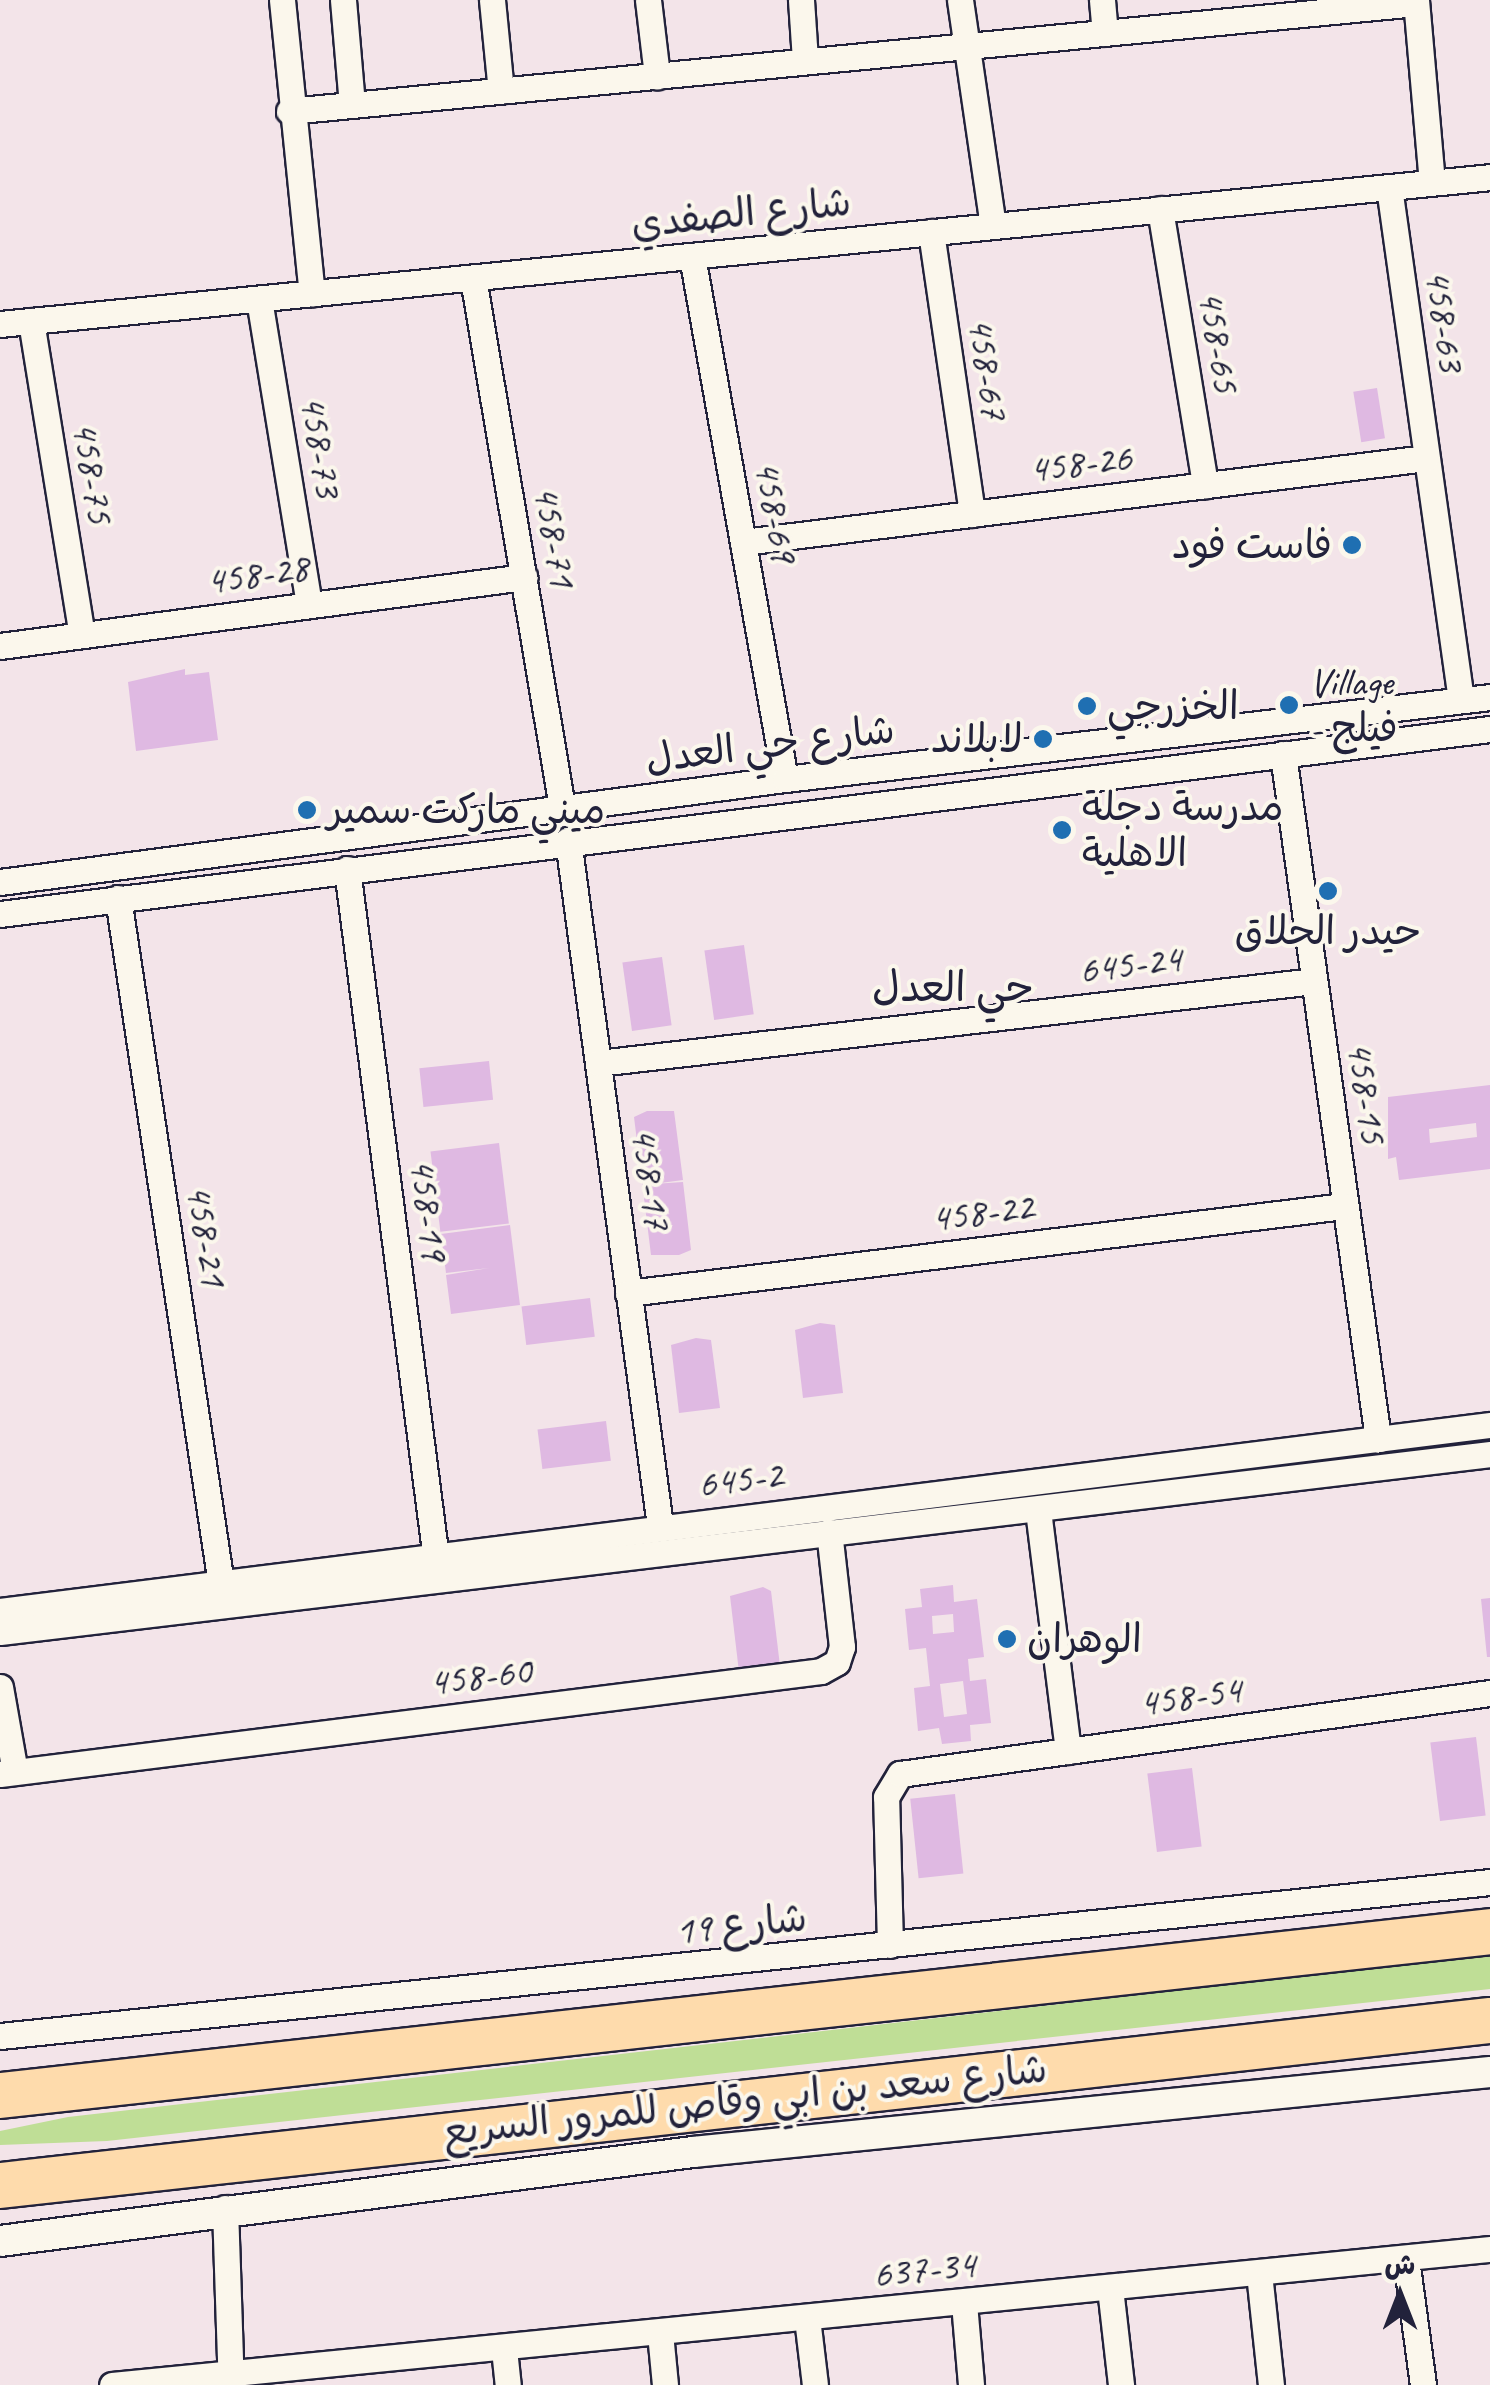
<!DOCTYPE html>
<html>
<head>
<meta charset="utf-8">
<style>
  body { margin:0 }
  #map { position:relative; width:1490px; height:2385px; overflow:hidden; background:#f3e4e9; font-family:Caveat,"Playpen Sans Arabic",sans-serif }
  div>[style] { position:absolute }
  .green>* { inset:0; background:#bfde96 }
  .building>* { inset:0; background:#dfb9e2; transform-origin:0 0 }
  .roads { filter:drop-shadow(2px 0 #22223b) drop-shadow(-2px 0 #22223b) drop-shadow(0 2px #22223b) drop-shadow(0 -2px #22223b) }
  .minor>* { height:25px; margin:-12.5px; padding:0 12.5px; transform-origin:12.5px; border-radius:12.5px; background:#fbf7ec }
  .tertiary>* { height:30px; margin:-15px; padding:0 15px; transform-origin:15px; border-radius:15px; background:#fbf7ec }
  .motorway>* { height:45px; margin:-22.5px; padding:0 22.5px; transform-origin:22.5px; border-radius:22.5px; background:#fedbac }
  .dots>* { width:28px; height:28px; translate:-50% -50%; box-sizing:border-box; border:5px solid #fbf7ec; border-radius:50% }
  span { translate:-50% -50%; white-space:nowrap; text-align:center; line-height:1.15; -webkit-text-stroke:8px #fbf7ec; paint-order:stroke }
  .street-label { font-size:40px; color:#22223b }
  .poi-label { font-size:40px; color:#22223b }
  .right { translate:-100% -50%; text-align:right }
  .left { translate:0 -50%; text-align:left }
  .neighbourhood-label { font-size:42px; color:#22223b }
  .north { position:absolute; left:1350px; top:2245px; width:100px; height:100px; -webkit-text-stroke:8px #fbf7ec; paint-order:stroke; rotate:0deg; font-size:28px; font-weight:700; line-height:40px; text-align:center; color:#22223b }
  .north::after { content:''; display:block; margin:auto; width:35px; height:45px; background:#22223b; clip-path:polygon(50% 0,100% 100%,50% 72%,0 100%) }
</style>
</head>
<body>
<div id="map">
  <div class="green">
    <i style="clip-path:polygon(1490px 1955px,1490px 1989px,107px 2141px,0 2145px,0 2131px,68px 2117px)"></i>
  </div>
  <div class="building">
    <i style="left:1377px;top:388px;width:51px;height:24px;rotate:81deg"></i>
    <i style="clip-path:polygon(185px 669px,185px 675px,209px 672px,218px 740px,136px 751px,128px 682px)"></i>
    <i style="left:744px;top:945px;width:70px;height:40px;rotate:82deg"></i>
    <i style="left:662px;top:957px;width:69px;height:40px;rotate:82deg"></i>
    <i style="left:489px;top:1061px;width:39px;height:70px;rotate:84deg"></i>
    <i style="clip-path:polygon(evenodd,1490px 1085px,1490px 1169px,1399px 1180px,1396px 1157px,1388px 1159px,1388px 1097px,1490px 1085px,1476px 1123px,1477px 1137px,1430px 1143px,1429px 1129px,1476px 1123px)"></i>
    <i style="clip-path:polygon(647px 1111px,674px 1111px,683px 1180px,653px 1184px,683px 1182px,691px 1250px,679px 1255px,651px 1255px,634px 1117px)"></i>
    <i style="left:499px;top:1143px;width:81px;height:69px;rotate:83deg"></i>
    <i style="clip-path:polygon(510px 1225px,520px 1305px,451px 1314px,446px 1275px,489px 1268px,446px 1273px,441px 1234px)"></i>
    <i style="left:590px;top:1298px;width:39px;height:69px;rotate:83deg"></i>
    <i style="clip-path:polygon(820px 1323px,835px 1325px,843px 1393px,803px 1398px,795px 1330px)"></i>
    <i style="clip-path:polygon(696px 1338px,711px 1340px,720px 1408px,679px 1413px,671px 1345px)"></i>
    <i style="left:606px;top:1421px;width:40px;height:69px;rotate:83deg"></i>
    <i style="clip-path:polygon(evenodd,953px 1585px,954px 1602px,977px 1599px,984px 1657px,968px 1659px,970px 1681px,986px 1679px,991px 1723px,970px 1725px,971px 1741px,942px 1744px,939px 1728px,918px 1731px,914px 1688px,930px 1686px,926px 1648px,909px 1650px,905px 1609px,922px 1607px,920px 1589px,953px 1585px,953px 1614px,954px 1632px,933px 1634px,932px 1616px,953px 1614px,953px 1585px,963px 1681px,967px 1714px,944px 1717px,940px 1684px,963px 1681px)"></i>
    <i style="clip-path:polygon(763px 1587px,771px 1591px,780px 1666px,739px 1672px,730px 1596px)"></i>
    <i style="clip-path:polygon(1490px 1598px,1490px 1657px,1487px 1657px,1481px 1599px)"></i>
    <i style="left:1476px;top:1737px;width:79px;height:46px;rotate:83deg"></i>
    <i style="left:1192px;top:1768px;width:79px;height:45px;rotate:83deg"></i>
    <i style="left:955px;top:1794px;width:80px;height:45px;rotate:84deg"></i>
  </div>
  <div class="roads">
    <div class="minor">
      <i style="left:282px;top:0;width:295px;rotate:84.2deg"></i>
      <i style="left:343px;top:0;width:105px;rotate:85.1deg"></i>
      <i style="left:492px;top:0;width:91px;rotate:84.4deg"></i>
      <i style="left:648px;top:0;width:77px;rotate:83.2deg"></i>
      <i style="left:801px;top:0;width:61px;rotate:86.2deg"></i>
      <i style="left:960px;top:0;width:228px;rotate:81.7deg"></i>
      <i style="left:1102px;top:0;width:33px;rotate:85deg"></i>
      <i style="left:1416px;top:0;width:183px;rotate:85deg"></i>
      <i style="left:289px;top:111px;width:1132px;rotate:-5.47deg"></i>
      <i style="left:1389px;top:187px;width:518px;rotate:82.01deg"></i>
      <i style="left:1160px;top:209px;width:280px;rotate:80.7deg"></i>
      <i style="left:931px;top:232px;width:285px;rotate:81.7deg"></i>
      <i style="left:692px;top:256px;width:531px;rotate:79.92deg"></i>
      <i style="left:473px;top:278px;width:536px;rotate:80.45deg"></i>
      <i style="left:259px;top:299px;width:310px;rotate:80.7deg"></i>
      <i style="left:31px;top:321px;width:318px;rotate:80.8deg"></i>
      <i style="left:0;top:324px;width:1497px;rotate:-5.63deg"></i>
      <i style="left:743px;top:542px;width:688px;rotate:-7.01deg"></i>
      <i style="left:0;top:646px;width:529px;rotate:-7.5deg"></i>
      <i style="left:1283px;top:754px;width:692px;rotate:82.1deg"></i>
      <i style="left:568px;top:840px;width:692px;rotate:82.36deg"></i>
      <i style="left:347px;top:869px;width:696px;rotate:82.65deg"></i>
      <i style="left:0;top:882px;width:792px;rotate:-7.48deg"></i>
      <i style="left:785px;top:779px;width:710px;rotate:-6.63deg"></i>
      <i style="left:118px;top:898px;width:694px;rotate:81.46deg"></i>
      <i style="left:0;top:914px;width:1501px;rotate:-7.08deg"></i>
      <i style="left:598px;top:1063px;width:721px;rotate:-6.53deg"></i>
      <i style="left:628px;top:1293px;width:721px;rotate:-6.93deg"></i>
      <i style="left:1038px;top:1510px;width:243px;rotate:82.9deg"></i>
      <i style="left:0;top:1611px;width:1502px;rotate:-7.12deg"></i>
      <i style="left:0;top:1632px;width:1501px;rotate:-6.81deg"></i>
      <i style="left:0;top:1687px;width:86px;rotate:80deg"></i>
      <i style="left:0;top:1774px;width:827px;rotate:-7.15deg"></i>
      <i style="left:821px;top:1671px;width:18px;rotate:-29deg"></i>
      <i style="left:837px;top:1662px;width:16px;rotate:-72deg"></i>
      <i style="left:842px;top:1647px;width:116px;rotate:-96.4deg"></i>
      <i style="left:890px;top:1945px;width:148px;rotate:-91.5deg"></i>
      <i style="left:886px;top:1797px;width:27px;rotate:-59deg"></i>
      <i style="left:900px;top:1774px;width:596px;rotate:-7.82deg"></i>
      <i style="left:0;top:2036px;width:1498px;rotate:-5.9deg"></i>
      <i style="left:225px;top:2208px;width:177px;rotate:88.1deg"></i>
      <i style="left:1406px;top:2259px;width:127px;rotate:82.3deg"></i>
      <i style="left:1259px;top:2273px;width:113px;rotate:83.9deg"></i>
      <i style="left:1110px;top:2288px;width:98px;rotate:83.5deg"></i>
      <i style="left:964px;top:2303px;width:82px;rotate:85.1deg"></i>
      <i style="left:807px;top:2318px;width:67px;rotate:83.2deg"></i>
      <i style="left:660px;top:2333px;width:52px;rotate:84.5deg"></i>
      <i style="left:504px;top:2349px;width:36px;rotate:84deg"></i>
      <i style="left:112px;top:2385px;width:1385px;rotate:-5.64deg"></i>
    </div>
    <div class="tertiary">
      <i style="left:0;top:2241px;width:699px;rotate:-7.32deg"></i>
      <i style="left:693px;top:2152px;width:801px;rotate:-5.73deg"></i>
    </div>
    <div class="motorway">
      <i style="left:0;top:2095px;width:1499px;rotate:-6.28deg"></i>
      <i style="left:0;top:2185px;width:1499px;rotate:-6.32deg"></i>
    </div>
  </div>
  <div class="dots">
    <i style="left:1352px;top:545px;background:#1f6fb2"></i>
    <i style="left:1289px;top:705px;background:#1f6fb2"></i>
    <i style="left:1087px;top:706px;background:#1f6fb2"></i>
    <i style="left:1043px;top:739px;background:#1f6fb2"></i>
    <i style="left:307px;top:810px;background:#1f6fb2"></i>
    <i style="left:1062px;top:830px;background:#1f6fb2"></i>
    <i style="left:1328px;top:891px;background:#1f6fb2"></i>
    <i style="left:1007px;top:1639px;background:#1f6fb2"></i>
  </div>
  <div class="street-label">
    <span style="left:741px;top:213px;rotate:-6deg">شارع الصفدي</span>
    <span style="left:1445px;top:320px;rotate:82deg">458-63</span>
    <span style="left:1219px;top:341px;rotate:81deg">458-65</span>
    <span style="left:988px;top:368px;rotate:82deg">458-67</span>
    <span style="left:321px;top:446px;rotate:81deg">458-73</span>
    <span style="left:1080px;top:463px;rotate:-7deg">458-26</span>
    <span style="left:93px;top:472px;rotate:81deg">458-75</span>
    <span style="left:776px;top:511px;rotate:80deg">458-69</span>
    <span style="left:555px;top:536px;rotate:80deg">458-71</span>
    <span style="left:257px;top:574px;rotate:-8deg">458-28</span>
    <span style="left:770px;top:744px;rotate:-7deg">شارع حي العدل</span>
    <span style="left:1130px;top:964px;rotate:-7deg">645-24</span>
    <span style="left:1367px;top:1092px;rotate:82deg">458-15</span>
    <span style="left:651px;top:1178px;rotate:82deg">458-17</span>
    <span style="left:429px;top:1209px;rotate:83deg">458-19</span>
    <span style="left:982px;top:1212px;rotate:-7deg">458-22</span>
    <span style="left:207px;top:1235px;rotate:81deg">458-21</span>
    <span style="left:740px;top:1479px;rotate:-7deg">645-2</span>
    <span style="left:480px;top:1676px;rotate:-7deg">458-60</span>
    <span style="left:1190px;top:1696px;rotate:-8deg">458-54</span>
    <span style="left:741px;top:1924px;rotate:-6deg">شارع 19</span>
    <span style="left:745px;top:2100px;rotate:-6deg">شارع سعد بن ابي وقاص للمرور السريع</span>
    <span style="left:924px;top:2269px;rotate:-6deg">637-34</span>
  </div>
  <div class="poi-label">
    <span class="right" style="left:1332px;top:545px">فاست فود</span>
    <span class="left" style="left:1309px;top:705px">Village<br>- فيلج</span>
    <span class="left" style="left:1107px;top:706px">الخزرجي</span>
    <span class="right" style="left:1023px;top:739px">لابلاند</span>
    <span class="left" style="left:1082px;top:830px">مدرسة دجلة<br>الاهلية</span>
    <span class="left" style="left:327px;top:810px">ميني ماركت سمير</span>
    <span style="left:1328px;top:931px">حيدر الحلاق</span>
    <span class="left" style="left:1027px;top:1639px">الوهران</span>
  </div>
  <div class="neighbourhood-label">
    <span style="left:953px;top:988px">حي العدل</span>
  </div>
  <div class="north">ش</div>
</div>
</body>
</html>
